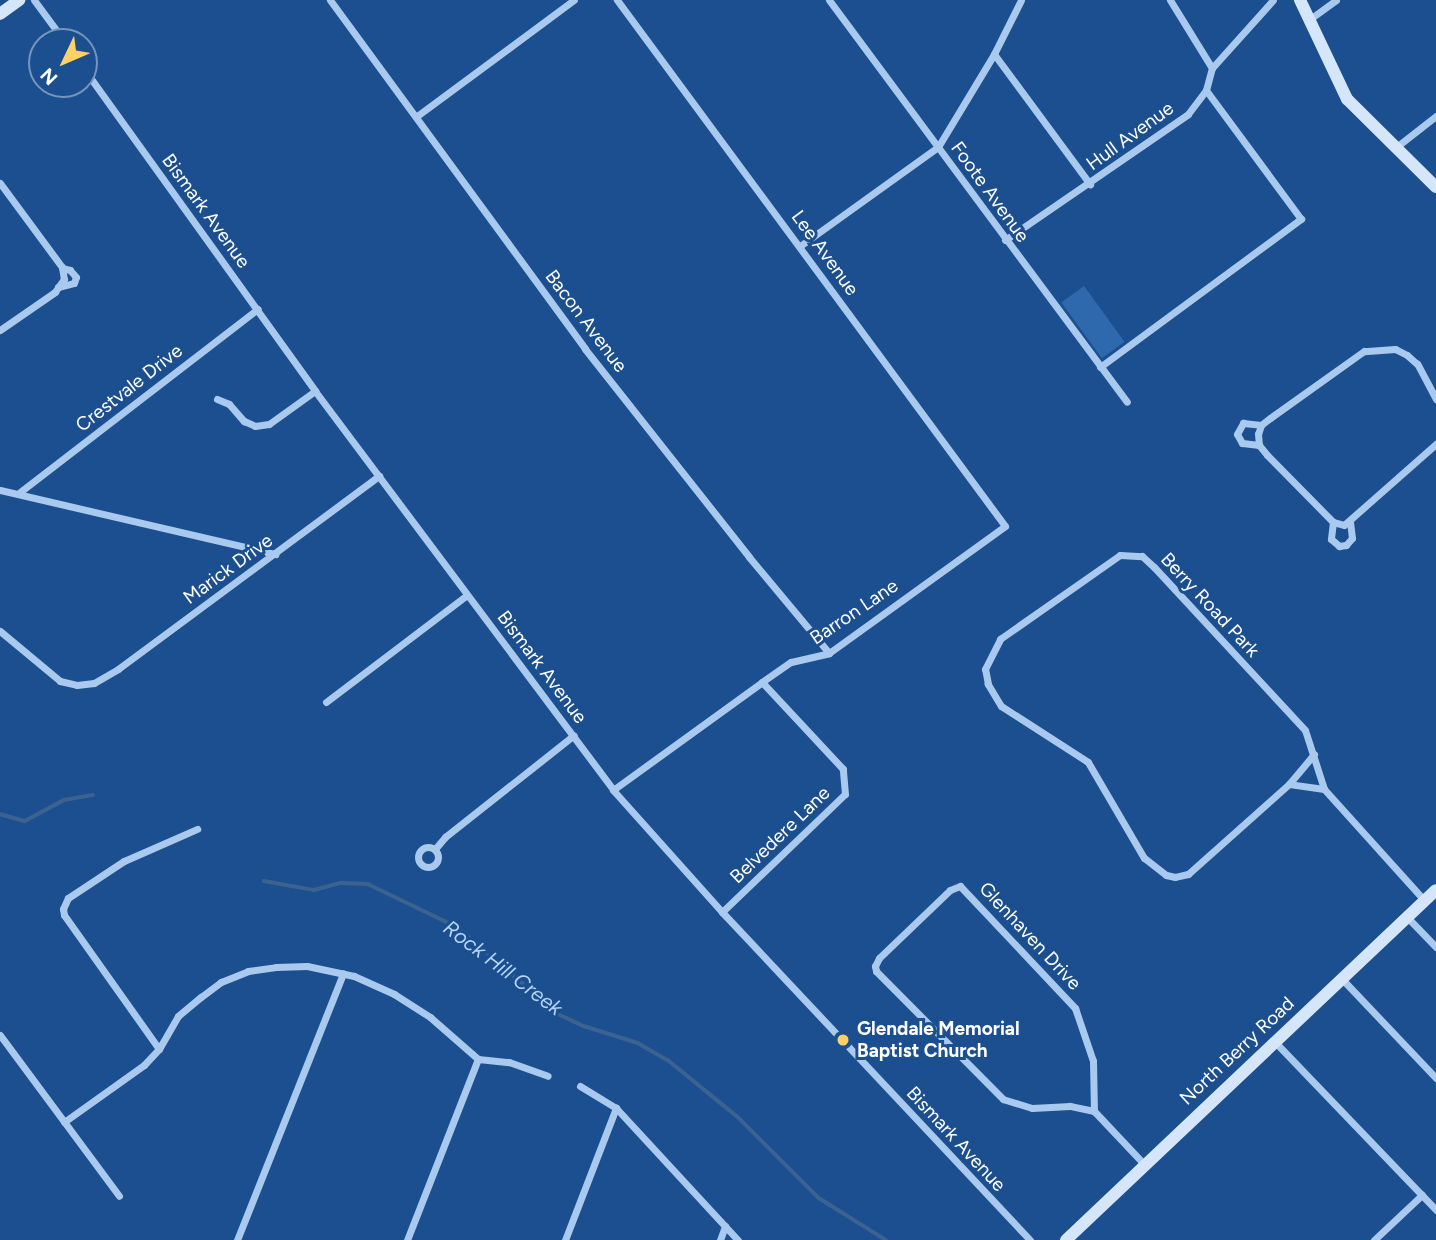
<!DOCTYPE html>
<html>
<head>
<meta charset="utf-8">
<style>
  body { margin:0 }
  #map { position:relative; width:1436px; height:1240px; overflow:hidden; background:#1b4f8f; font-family:Figtree,sans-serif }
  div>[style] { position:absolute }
  .green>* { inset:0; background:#2e69ad; transform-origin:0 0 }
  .stream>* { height:3.5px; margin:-1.75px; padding:0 1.75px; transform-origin:1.75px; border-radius:1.75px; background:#3c6290 }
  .street>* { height:7px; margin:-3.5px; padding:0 3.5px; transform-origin:3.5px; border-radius:3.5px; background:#a9c9ee }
  .street>.ring { margin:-3.5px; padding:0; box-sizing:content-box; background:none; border:7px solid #a9c9ee; border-radius:50% }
  .secondary>* { height:12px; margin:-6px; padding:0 6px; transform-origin:6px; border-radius:6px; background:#d6e6fa }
  .dots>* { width:19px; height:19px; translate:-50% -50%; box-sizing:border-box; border:4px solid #1b4f8f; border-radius:50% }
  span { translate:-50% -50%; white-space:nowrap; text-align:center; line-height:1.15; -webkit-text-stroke:6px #1b4f8f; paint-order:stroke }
  .street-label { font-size:19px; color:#fff }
  .poi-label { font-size:19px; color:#fff; font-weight:700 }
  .left { translate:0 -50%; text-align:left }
  .water-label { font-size:21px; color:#b5d3f5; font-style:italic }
  .north { position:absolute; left:28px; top:28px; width:70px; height:70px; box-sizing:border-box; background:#1b4f8f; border:2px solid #7695bc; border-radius:50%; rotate:226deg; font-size:19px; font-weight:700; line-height:28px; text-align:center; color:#fff }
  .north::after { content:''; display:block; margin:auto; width:24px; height:32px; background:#ffd166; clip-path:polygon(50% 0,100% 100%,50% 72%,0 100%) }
</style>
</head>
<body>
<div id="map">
  <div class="green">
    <i style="left:1084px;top:286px;width:69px;height:28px;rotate:54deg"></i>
  </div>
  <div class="stream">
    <i style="left:0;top:814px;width:26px;rotate:16deg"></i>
    <i style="left:25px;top:821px;width:44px;rotate:-28.3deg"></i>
    <i style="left:64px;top:800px;width:29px;rotate:-10deg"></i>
    <i style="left:264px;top:881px;width:51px;rotate:10.2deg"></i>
    <i style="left:314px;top:890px;width:28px;rotate:-15deg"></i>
    <i style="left:341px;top:883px;width:27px;rotate:2deg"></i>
    <i style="left:368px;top:884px;width:99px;rotate:25.8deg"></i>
    <i style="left:457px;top:927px;width:133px;rotate:40.7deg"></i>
    <i style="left:558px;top:1014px;width:29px;rotate:25deg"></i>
    <i style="left:584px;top:1026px;width:57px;rotate:17.5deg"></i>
    <i style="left:638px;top:1043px;width:34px;rotate:30deg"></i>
    <i style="left:668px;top:1060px;width:90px;rotate:39.2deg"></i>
    <i style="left:738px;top:1117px;width:115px;rotate:45deg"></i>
    <i style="left:819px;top:1198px;width:79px;rotate:32.1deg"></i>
  </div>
  <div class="street">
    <i style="left:34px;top:0;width:52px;rotate:53.6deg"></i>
    <i style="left:330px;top:0;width:432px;rotate:53.8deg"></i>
    <i style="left:585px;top:349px;width:265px;rotate:51.7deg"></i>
    <i style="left:749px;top:557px;width:125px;rotate:50.2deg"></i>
    <i style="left:829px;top:0;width:500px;rotate:53.45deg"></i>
    <i style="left:1170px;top:0;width:80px;rotate:58.3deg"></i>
    <i style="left:1310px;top:19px;width:32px;rotate:-36deg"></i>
    <i style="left:994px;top:54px;width:162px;rotate:53.6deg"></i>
    <i style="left:84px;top:69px;width:396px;rotate:54.3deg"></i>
    <i style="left:315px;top:391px;width:498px;rotate:53.2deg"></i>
    <i style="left:613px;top:790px;width:164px;rotate:48.2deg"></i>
    <i style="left:722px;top:912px;width:450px;rotate:46.8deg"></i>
    <i style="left:417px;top:116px;width:195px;rotate:-36.5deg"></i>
    <i style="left:1395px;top:148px;width:52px;rotate:-38deg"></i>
    <i style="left:0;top:183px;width:104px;rotate:53.6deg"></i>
    <i style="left:62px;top:267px;width:12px;rotate:81deg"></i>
    <i style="left:64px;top:279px;width:16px;rotate:125deg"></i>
    <i style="left:55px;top:292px;width:67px;rotate:145.4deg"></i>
    <i style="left:1005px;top:240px;width:222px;rotate:-34.5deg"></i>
    <i style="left:1188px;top:114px;width:30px;rotate:-53deg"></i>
    <i style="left:1206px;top:90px;width:23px;rotate:-75deg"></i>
    <i style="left:1212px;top:68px;width:91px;rotate:-48.1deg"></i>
    <i style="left:800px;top:246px;width:170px;rotate:-35.7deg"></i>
    <i style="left:938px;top:147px;width:109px;rotate:-58.9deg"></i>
    <i style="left:994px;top:54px;width:60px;rotate:-63.4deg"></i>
    <i style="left:58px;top:287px;width:16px;rotate:-14deg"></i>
    <i style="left:74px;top:283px;width:6px;rotate:-72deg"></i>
    <i style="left:76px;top:277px;width:9px;rotate:-131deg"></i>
    <i style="left:70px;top:270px;width:8px;rotate:-166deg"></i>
    <i style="left:1100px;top:367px;width:250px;rotate:-36.4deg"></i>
    <i style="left:1301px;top:219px;width:160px;rotate:-126.4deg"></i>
    <i style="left:217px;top:399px;width:13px;rotate:23deg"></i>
    <i style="left:229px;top:404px;width:23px;rotate:49deg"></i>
    <i style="left:244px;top:421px;width:12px;rotate:24deg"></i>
    <i style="left:255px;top:426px;width:14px;rotate:-8deg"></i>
    <i style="left:269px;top:424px;width:57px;rotate:-35.7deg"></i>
    <i style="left:1436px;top:399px;width:40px;rotate:-118deg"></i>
    <i style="left:1417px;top:364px;width:13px;rotate:-138deg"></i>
    <i style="left:1407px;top:355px;width:13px;rotate:-153deg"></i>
    <i style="left:1395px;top:349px;width:31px;rotate:176deg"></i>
    <i style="left:1364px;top:351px;width:115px;rotate:144.5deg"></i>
    <i style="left:1270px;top:418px;width:11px;rotate:142deg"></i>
    <i style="left:1261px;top:425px;width:9px;rotate:108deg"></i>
    <i style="left:1258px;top:434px;width:11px;rotate:85deg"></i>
    <i style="left:1259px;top:445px;width:13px;rotate:51deg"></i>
    <i style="left:1267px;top:455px;width:94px;rotate:45.4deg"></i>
    <i style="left:1333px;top:522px;width:11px;rotate:15deg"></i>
    <i style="left:1344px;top:525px;width:123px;rotate:-41.4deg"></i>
    <i style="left:1259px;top:445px;width:17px;rotate:-173deg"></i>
    <i style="left:1242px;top:443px;width:10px;rotate:-119deg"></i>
    <i style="left:1237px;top:434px;width:13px;rotate:-61deg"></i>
    <i style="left:1243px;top:423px;width:18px;rotate:6deg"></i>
    <i style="left:0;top:490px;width:283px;rotate:13.1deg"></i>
    <i style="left:20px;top:492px;width:300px;rotate:-37.6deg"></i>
    <i style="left:1333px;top:522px;width:17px;rotate:97deg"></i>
    <i style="left:1331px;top:539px;width:11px;rotate:41deg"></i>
    <i style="left:1339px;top:546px;width:7px;rotate:-8deg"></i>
    <i style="left:1346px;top:545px;width:9px;rotate:-49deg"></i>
    <i style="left:1352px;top:538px;width:16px;rotate:-97deg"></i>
    <i style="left:1120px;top:555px;width:22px;rotate:3deg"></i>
    <i style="left:1142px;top:556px;width:16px;rotate:43deg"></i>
    <i style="left:1154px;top:567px;width:222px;rotate:47.2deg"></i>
    <i style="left:1305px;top:730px;width:62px;rotate:72.1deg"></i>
    <i style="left:1324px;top:789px;width:35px;rotate:-172deg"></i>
    <i style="left:1289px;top:784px;width:135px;rotate:138.3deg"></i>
    <i style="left:1188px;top:874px;width:13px;rotate:167deg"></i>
    <i style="left:1175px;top:877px;width:9px;rotate:-167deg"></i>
    <i style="left:1166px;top:875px;width:28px;rotate:-142deg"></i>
    <i style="left:1144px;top:858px;width:111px;rotate:-120.3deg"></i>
    <i style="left:1088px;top:762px;width:103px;rotate:-147.2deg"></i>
    <i style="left:1001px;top:706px;width:26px;rotate:-121deg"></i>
    <i style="left:988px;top:684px;width:15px;rotate:-101deg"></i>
    <i style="left:985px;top:669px;width:34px;rotate:-63deg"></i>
    <i style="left:1000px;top:639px;width:146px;rotate:-35deg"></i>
    <i style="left:0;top:631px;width:78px;rotate:39.8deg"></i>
    <i style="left:60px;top:681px;width:17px;rotate:13deg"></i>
    <i style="left:77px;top:685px;width:17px;rotate:-7deg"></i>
    <i style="left:94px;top:683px;width:28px;rotate:-30deg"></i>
    <i style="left:118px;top:669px;width:325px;rotate:-36.5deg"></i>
    <i style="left:326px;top:702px;width:177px;rotate:-37.2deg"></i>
    <i style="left:1289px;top:784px;width:39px;rotate:-50deg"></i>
    <i style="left:1324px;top:789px;width:151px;rotate:48deg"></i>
    <i style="left:613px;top:790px;width:184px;rotate:-35.9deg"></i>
    <i style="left:762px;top:682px;width:35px;rotate:-35deg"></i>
    <i style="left:791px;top:662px;width:39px;rotate:-13deg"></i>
    <i style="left:829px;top:653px;width:217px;rotate:-35.8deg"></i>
    <i style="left:1005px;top:526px;width:654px;rotate:-126.41deg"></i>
    <i class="ring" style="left:418px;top:847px;width:13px;height:13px"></i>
    <i style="left:435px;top:849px;width:16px;rotate:-50deg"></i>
    <i style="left:445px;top:837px;width:164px;rotate:-38.3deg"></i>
    <i style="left:960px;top:886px;width:168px;rotate:46.7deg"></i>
    <i style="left:1075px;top:1008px;width:56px;rotate:71.2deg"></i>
    <i style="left:1093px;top:1061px;width:50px;rotate:88.9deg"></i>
    <i style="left:1094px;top:1111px;width:25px;rotate:-168deg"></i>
    <i style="left:1070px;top:1106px;width:38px;rotate:177deg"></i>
    <i style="left:1032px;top:1108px;width:30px;rotate:-163deg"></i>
    <i style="left:1003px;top:1099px;width:180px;rotate:-134.8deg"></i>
    <i style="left:876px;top:971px;width:5px;rotate:-101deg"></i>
    <i style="left:875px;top:966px;width:9px;rotate:-63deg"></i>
    <i style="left:879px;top:958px;width:98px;rotate:-43.8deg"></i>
    <i style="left:950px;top:890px;width:11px;rotate:-22deg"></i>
    <i style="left:722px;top:912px;width:170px;rotate:-43.8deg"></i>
    <i style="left:845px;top:794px;width:25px;rotate:-95deg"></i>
    <i style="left:843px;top:769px;width:119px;rotate:-133deg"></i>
    <i style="left:1407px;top:917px;width:42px;rotate:46deg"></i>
    <i style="left:1342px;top:979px;width:137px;rotate:46.5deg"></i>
    <i style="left:0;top:1035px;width:200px;rotate:53.5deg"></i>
    <i style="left:1275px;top:1042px;width:233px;rotate:46.2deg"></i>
    <i style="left:159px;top:1049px;width:164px;rotate:-125.3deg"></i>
    <i style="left:64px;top:915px;width:6px;rotate:-99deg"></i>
    <i style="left:63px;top:909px;width:12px;rotate:-66deg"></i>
    <i style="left:68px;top:898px;width:67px;rotate:-33.5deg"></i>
    <i style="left:124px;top:861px;width:80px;rotate:-23.7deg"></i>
    <i style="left:580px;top:1086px;width:42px;rotate:31.4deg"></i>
    <i style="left:616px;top:1108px;width:180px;rotate:47.3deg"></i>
    <i style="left:1094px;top:1111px;width:73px;rotate:46.7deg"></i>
    <i style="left:64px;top:1122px;width:98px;rotate:-35.5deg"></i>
    <i style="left:144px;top:1065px;width:22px;rotate:-47deg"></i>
    <i style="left:159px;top:1049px;width:38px;rotate:-60deg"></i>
    <i style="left:178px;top:1016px;width:30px;rotate:-40deg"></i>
    <i style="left:201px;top:997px;width:25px;rotate:-37deg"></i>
    <i style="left:221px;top:982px;width:29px;rotate:-22deg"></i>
    <i style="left:248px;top:971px;width:28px;rotate:-8deg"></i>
    <i style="left:276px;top:967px;width:31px;rotate:-2deg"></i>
    <i style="left:307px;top:966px;width:48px;rotate:12deg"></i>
    <i style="left:354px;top:976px;width:44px;rotate:24.2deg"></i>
    <i style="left:394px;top:994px;width:43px;rotate:32.6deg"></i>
    <i style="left:430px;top:1017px;width:64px;rotate:41.2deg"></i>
    <i style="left:478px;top:1059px;width:31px;rotate:6deg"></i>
    <i style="left:509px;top:1062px;width:41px;rotate:19.7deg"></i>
    <i style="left:237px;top:1240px;width:287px;rotate:-68.3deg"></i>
    <i style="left:407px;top:1240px;width:194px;rotate:-68.6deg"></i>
    <i style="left:565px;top:1240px;width:142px;rotate:-68.9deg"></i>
    <i style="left:720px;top:1240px;width:15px;rotate:-70deg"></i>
    <i style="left:1374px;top:1240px;width:66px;rotate:-43.2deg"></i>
  </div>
  <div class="secondary">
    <i style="left:1300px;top:0;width:110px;rotate:64.6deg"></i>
    <i style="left:1347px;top:99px;width:125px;rotate:44.7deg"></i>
    <i style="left:0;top:14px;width:24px;rotate:-36deg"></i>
    <i style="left:1066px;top:1240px;width:509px;rotate:-43.41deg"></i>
  </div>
  <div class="dots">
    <i style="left:843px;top:1040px;background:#ffd166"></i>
  </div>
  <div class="street-label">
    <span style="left:1130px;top:136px;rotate:-36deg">Hull Avenue</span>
    <span style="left:990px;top:192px;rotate:54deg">Foote Avenue</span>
    <span style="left:206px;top:211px;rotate:54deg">Bismark Avenue</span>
    <span style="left:825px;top:253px;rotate:54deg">Lee Avenue</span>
    <span style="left:586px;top:321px;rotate:53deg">Bacon Avenue</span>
    <span style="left:129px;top:388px;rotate:-38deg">Crestvale Drive</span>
    <span style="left:228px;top:569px;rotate:-36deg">Marick Drive</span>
    <span style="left:1210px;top:605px;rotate:47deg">Berry Road Park</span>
    <span style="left:854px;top:612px;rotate:-34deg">Barron Lane</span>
    <span style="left:542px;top:667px;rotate:53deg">Bismark Avenue</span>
    <span style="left:780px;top:835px;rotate:-44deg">Belvedere Lane</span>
    <span style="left:1030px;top:936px;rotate:47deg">Glenhaven Drive</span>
    <span style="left:1237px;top:1051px;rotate:-43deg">North Berry Road</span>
    <span style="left:956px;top:1139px;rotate:47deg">Bismark Avenue</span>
  </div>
  <div class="poi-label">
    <span class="left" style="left:857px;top:1040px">Glendale Memorial<br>Baptist Church</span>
  </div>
  <div class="water-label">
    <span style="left:503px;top:968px;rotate:37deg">Rock Hill Creek</span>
  </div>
  <div class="north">N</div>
</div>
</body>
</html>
